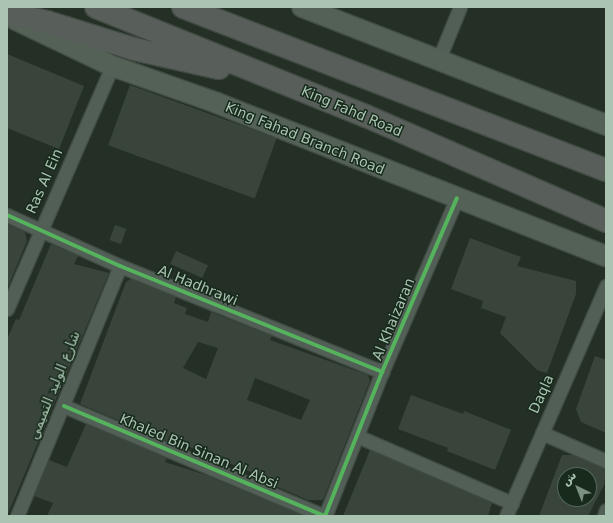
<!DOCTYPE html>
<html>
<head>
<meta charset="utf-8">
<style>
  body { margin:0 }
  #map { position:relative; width:613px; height:523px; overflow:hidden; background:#243026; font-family:"DejaVu Sans","Noto Naskh Arabic",sans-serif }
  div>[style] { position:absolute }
  .building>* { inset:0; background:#39453b; transform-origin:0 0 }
  .roads { filter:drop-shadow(1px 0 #414b43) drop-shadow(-1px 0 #414b43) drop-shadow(0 1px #414b43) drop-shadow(0 -1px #414b43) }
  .minor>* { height:13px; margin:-6.5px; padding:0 6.5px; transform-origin:6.5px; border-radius:6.5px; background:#525f56 }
  .primary>* { height:20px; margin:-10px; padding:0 10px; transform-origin:10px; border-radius:10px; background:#546157 }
  .motorway>* { height:22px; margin:-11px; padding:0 11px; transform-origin:11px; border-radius:11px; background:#585e5a }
  .cycleway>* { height:4px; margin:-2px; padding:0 2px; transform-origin:2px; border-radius:2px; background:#56b35d }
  span { translate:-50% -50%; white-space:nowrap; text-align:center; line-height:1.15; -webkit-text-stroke:3px #172a1b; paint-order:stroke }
  .street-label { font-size:14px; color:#aac4b1 }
  .frame { position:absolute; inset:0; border:8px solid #aac4b1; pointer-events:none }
  .north { position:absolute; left:557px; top:467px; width:40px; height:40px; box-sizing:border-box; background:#172a1b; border:1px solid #526857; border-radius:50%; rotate:317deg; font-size:11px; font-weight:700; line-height:16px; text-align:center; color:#aac4b1 }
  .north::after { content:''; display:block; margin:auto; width:14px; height:18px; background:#7b9080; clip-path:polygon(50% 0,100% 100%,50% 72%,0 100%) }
</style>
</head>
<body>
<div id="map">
  <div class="building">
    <i style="clip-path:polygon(7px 54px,84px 86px,59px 149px,7px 128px)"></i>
    <i style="left:130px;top:85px;width:156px;height:64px;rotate:20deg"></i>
    <i style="clip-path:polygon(7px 224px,25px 232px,27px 241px,7px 289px)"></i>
    <i style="left:115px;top:225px;width:12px;height:16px;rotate:20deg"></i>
    <i style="clip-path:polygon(470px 238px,521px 257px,517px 266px,576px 281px,576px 294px,547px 373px,537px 370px,500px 333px,506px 317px,481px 308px,483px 301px,451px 289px)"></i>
    <i style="clip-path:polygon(51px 244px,78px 256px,74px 264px,109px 273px,7px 516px,7px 339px,16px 319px,19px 320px)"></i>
    <i style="left:176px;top:251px;width:35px;height:14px;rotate:24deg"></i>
    <i style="clip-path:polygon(evenodd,131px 279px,176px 297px,174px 303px,187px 308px,185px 314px,208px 322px,211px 312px,272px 336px,270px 340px,368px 375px,370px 381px,323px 500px,308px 500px,259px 479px,260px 476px,173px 440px,172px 443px,80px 404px,126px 282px,131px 279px,198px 342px,218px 348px,206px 379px,183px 368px,198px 342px,131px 279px,255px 378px,310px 400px,301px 420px,247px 400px,255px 378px)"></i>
    <i style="clip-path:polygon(595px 356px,606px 360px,606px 433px,581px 422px,576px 409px)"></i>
    <i style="clip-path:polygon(411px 395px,463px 414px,464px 411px,511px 430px,495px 470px,447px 451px,448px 448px,398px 429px)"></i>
    <i style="clip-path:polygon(86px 424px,167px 458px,165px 462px,206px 475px,304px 516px,47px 516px,53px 503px,34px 496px,49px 460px,67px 467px)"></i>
    <i style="clip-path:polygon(370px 450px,492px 503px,488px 516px,343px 516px)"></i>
    <i style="clip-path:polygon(evenodd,562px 455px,573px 455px,606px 469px,604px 485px,588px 516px,539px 516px,562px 455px,565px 475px,589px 475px,589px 499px,565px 499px,565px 475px)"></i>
  </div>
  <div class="roads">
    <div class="minor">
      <i style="left:438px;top:61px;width:58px;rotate:-67.8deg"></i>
      <i style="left:7px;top:215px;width:124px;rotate:24.3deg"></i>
      <i style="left:120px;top:266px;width:283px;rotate:22deg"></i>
      <i style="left:7px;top:309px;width:265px;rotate:-66.6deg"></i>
      <i style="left:64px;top:406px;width:283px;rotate:22.9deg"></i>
      <i style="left:542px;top:433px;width:70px;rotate:23.6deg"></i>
      <i style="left:357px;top:436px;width:169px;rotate:23.4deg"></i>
      <i style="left:17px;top:516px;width:270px;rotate:-67.6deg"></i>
      <i style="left:325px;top:516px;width:155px;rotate:-68.4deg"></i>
      <i style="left:382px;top:372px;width:189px;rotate:-66.7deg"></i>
      <i style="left:506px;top:516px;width:251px;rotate:-66.5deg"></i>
      <i style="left:604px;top:516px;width:6px;rotate:-72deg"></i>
    </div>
    <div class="primary">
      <i style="left:302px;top:7px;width:326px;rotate:21.2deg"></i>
      <i style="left:16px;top:20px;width:106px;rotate:25.6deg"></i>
      <i style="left:112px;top:66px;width:111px;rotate:19.4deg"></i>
      <i style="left:217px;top:103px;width:418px;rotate:21.5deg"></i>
    </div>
    <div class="motorway">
      <i style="left:96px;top:7px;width:291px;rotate:22deg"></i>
      <i style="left:366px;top:116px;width:262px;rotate:23.6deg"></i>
      <i style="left:183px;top:7px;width:453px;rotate:21.1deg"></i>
      <i style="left:7px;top:13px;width:41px;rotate:12.7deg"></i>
      <i style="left:47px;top:22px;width:91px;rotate:17.2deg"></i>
      <i style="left:134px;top:49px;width:87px;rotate:12.6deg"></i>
    </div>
  </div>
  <div class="cycleway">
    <i style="left:7px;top:215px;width:124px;rotate:24.3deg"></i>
    <i style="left:120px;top:266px;width:283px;rotate:22deg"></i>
    <i style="left:64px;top:406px;width:283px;rotate:22.9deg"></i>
    <i style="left:325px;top:516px;width:155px;rotate:-68.4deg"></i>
    <i style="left:382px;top:372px;width:189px;rotate:-66.7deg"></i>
  </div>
  <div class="street-label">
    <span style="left:352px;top:111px;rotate:23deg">King Fahd Road</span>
    <span style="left:305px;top:138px;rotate:22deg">King Fahad Branch Road</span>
    <span style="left:44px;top:181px;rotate:-66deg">Ras Al Ein</span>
    <span style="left:198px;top:285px;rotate:22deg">Al Hadhrawi</span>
    <span style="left:393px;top:319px;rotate:-67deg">Al Khaizaran</span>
    <span style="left:54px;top:385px;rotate:-68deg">شارع الوليد التميمي</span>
    <span style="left:541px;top:394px;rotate:-66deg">Daqla</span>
    <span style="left:199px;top:451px;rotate:23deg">Khaled Bin Sinan Al Absi</span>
  </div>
  <div class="frame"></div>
  <div class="north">ش</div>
</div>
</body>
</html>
